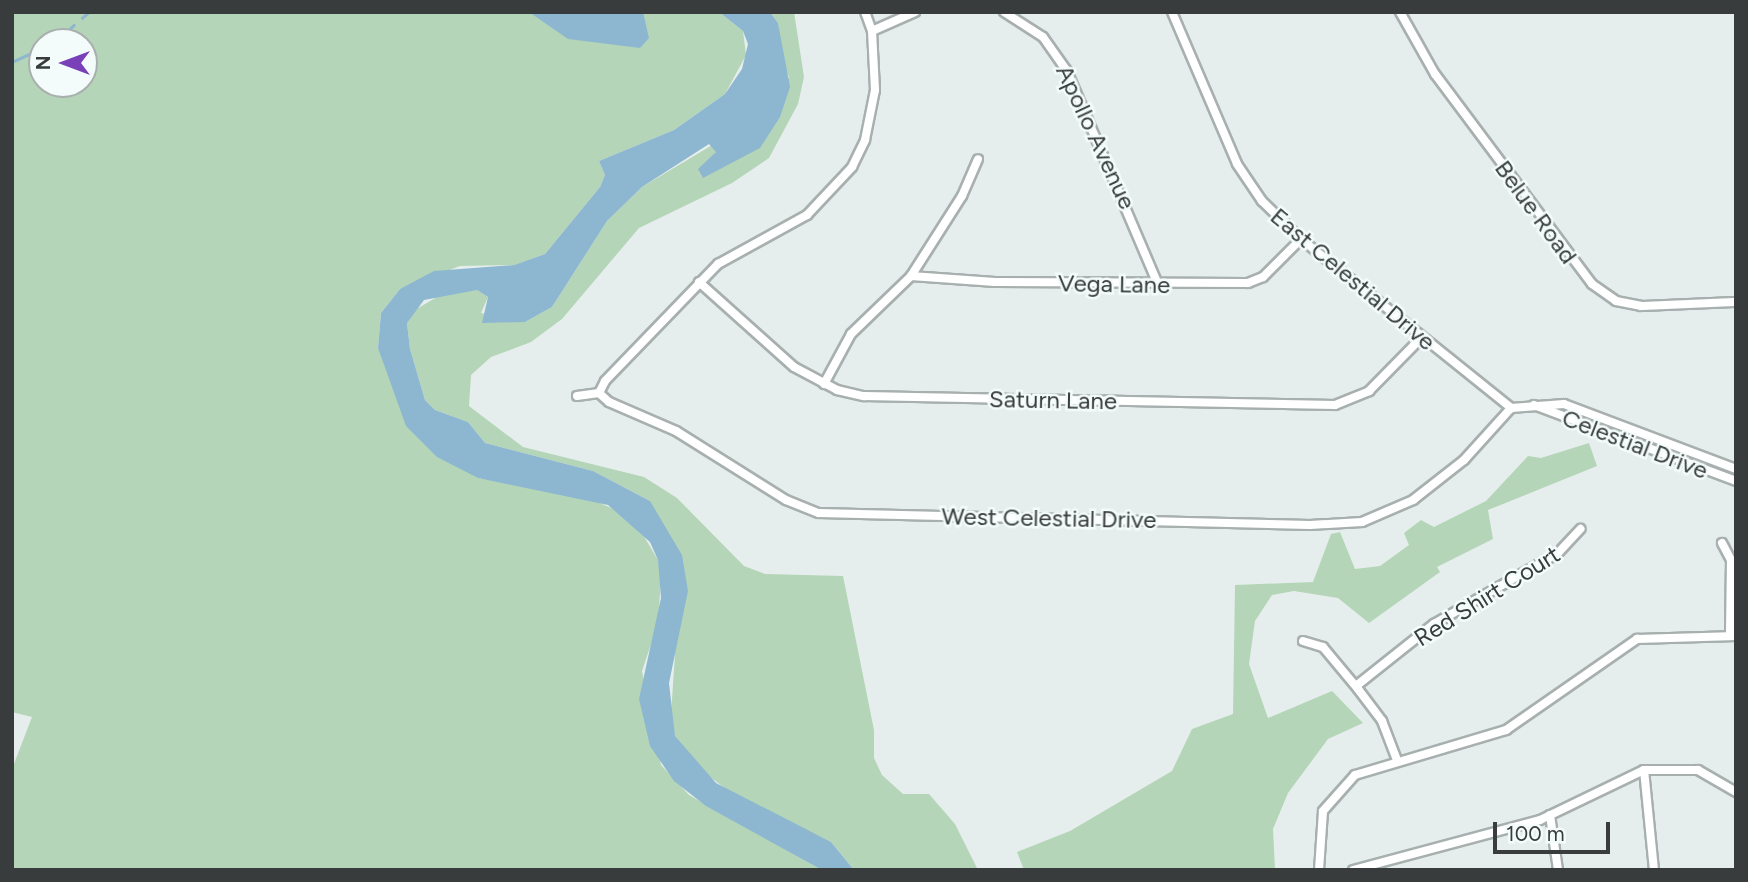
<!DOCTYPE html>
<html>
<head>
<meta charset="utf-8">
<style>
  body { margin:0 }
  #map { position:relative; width:1748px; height:882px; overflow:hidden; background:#e6eeed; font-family:Figtree,sans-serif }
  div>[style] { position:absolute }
  .green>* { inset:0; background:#b4d5b7 }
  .water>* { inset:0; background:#8db7d1 }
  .stream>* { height:2.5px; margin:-1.25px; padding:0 1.25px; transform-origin:1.25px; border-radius:1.25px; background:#8db7d1 }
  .roads { filter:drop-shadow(2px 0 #a8b0af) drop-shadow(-2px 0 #a8b0af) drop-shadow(0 2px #a8b0af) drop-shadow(0 -2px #a8b0af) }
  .minor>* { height:8px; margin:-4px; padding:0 4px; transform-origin:4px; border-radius:4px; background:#fff }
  span { translate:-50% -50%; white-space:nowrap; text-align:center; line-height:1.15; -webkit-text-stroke:5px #f3fbfb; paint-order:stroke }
  .street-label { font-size:24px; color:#393c3c }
  .frame { position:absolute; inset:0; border:14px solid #393c3c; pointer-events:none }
  .north { position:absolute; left:28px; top:28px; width:70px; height:70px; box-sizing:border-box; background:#f3fbfb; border:2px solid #a9afaf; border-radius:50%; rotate:270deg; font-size:19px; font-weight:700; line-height:28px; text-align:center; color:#393c3c }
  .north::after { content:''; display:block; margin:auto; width:24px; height:32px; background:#7940b7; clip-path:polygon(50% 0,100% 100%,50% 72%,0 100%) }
  .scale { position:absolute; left:1493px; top:822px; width:117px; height:32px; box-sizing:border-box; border:4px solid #393c3c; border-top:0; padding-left:9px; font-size:21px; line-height:24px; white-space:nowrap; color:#393c3c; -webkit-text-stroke:5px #f3fbfb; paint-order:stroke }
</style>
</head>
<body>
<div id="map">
  <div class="green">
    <i style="clip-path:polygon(evenodd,12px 12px,719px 12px,743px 31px,746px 55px,725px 94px,674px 130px,599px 161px,605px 175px,600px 187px,545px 254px,514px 265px,460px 266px,400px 289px,381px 313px,378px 348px,478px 478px,588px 498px,623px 513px,639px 528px,658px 560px,661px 578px,658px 623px,642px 671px,661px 765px,689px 795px,822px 870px,12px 870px,12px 769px,32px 717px,12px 712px,12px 12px,42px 42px,84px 42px,84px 84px,42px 84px,42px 42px)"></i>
    <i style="clip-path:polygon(770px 12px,794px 12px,804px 77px,798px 104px,769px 158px,732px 183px,639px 228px,562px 319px,531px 342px,491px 357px,471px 375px,469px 406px,523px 447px,644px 477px,677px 498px,744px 566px,765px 574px,843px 576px,874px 730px,874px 758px,882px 775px,903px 794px,929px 794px,955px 824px,978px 870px,854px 870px,831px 842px,741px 800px,702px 771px,675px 736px,671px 714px,675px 655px,650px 501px,593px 471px,485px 443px,468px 422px,435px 410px,425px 400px,410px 349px,407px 323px,413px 311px,444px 293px,477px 290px,488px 297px,481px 313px,525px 322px,552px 307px,607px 221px,642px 187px,714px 144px,716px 152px,698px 174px,789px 77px,781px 59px,778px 23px)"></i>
    <i style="clip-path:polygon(1589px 443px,1597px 466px,1488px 510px,1493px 539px,1437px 567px,1440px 572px,1369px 623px,1338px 598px,1294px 591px,1272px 595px,1255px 621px,1249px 664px,1268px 718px,1332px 691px,1363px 723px,1328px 739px,1288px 793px,1273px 829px,1275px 870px,1024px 870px,1017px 852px,1070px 831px,1172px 771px,1192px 729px,1233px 714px,1235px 585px,1313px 582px,1331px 534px,1340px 532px,1355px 569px,1380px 566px,1409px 545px,1404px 533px,1421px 520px,1434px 527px,1486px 501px,1528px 456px,1541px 458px)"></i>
  </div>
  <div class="water">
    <i style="clip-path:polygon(529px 12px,643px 12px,649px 38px,640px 48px,568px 39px)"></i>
    <i style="clip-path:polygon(719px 12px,770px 12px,778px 23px,790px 87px,780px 117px,760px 148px,703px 178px,698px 169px,716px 152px,709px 144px,642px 187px,607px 221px,552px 307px,525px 322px,482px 323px,488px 297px,477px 290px,424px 300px,407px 323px,410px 349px,425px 400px,435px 410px,468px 422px,485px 443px,593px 471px,650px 501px,682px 555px,688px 591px,669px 683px,675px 736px,716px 783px,831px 842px,854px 870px,822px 870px,706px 806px,674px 781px,650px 746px,639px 699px,661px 598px,658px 560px,650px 542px,608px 505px,478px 478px,437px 457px,406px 426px,378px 348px,381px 313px,400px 289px,434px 271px,514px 265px,545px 254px,600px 187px,605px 175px,599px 161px,674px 130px,725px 94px,742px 69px,748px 44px,743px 31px)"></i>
  </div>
  <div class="stream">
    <i style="left:82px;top:18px;width:9px;rotate:-41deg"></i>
    <i style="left:55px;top:42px;width:25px;rotate:-42deg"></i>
    <i style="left:12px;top:62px;width:33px;rotate:-25deg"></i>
  </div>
  <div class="roads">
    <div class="minor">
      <i style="left:1004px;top:12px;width:46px;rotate:32.7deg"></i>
      <i style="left:1043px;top:37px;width:42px;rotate:54.8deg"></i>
      <i style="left:1067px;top:71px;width:232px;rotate:66.9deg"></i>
      <i style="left:1172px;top:12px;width:165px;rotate:66.8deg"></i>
      <i style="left:1237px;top:164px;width:45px;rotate:56deg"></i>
      <i style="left:1262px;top:201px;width:54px;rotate:44.3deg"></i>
      <i style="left:1301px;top:239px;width:270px;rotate:38.8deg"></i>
      <i style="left:1400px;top:12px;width:71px;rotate:60.6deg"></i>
      <i style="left:1435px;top:74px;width:262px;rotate:53.2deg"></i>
      <i style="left:1592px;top:284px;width:29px;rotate:35deg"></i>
      <i style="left:1616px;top:301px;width:25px;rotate:11deg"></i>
      <i style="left:1641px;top:306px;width:95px;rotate:-2.4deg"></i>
      <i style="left:872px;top:31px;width:47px;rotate:-23.8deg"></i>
      <i style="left:911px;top:276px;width:84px;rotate:4.1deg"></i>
      <i style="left:995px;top:282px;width:253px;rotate:0.2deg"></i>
      <i style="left:1248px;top:283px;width:16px;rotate:-22deg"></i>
      <i style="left:1263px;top:277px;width:54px;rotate:-45deg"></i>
      <i style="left:699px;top:282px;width:127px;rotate:41.8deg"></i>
      <i style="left:794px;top:367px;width:49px;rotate:28.1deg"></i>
      <i style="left:837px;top:390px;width:28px;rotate:13deg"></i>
      <i style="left:864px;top:396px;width:471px;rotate:1.1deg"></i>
      <i style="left:1335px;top:405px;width:37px;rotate:-22deg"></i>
      <i style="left:1369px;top:391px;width:74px;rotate:-45.5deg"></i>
      <i style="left:824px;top:384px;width:57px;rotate:-61.6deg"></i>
      <i style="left:851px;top:334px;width:83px;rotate:-44deg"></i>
      <i style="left:911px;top:276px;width:95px;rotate:-57.5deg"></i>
      <i style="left:962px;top:196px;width:40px;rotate:-66.6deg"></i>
      <i style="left:599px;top:393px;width:13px;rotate:42deg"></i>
      <i style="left:609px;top:402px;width:73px;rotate:23.4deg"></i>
      <i style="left:676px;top:431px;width:130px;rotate:32.1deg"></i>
      <i style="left:786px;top:500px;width:35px;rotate:22deg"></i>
      <i style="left:819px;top:513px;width:491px;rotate:1.4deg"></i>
      <i style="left:1310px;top:525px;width:52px;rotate:-3.3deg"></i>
      <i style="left:1362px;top:522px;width:56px;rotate:-23.3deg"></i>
      <i style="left:1413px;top:500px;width:65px;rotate:-38.1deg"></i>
      <i style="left:1464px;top:460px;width:70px;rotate:-47.9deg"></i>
      <i style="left:599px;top:393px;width:13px;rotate:-63deg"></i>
      <i style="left:605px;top:381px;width:163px;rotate:-46deg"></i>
      <i style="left:718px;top:264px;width:102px;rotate:-28.8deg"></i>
      <i style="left:807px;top:215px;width:66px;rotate:-46.8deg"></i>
      <i style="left:852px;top:167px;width:30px;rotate:-64deg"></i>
      <i style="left:865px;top:140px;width:51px;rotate:-78.7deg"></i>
      <i style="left:875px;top:90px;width:59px;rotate:-92.9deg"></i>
      <i style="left:872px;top:31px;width:20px;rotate:-110deg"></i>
      <i style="left:577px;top:396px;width:22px;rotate:-8deg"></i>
      <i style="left:1534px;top:405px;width:216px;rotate:20.6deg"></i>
      <i style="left:1511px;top:408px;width:53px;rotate:-4.3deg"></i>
      <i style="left:1564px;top:404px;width:184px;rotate:20.7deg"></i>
      <i style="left:1722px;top:543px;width:19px;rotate:62deg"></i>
      <i style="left:1731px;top:560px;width:76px;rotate:90.8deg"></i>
      <i style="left:1303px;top:641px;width:21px;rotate:17deg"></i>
      <i style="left:1323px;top:647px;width:55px;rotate:50.2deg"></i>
      <i style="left:1358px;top:689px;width:40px;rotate:53deg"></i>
      <i style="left:1382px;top:721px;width:42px;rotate:69deg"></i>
      <i style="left:1356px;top:686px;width:100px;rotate:-38.5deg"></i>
      <i style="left:1434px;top:624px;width:143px;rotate:-29.8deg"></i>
      <i style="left:1558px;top:553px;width:33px;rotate:-47deg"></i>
      <i style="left:1644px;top:770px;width:100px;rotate:84.3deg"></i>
      <i style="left:1550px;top:815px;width:56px;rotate:81.7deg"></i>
      <i style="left:1319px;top:870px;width:59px;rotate:-86.1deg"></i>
      <i style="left:1323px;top:811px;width:48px;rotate:-48.4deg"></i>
      <i style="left:1355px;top:775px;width:158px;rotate:-16.6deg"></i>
      <i style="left:1506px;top:730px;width:160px;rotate:-34.8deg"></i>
      <i style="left:1637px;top:639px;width:99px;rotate:-1.7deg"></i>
      <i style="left:1353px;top:870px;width:194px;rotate:-15deg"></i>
      <i style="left:1540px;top:820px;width:115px;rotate:-25.7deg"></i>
      <i style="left:1644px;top:770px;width:54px"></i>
      <i style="left:1698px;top:770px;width:44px;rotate:30.1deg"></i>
    </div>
  </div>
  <div class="street-label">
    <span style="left:1096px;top:137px;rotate:65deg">Apollo Avenue</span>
    <span style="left:1536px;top:212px;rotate:54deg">Belue Road</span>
    <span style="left:1353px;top:279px;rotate:40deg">East Celestial Drive</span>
    <span style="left:1114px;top:284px;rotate:1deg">Vega Lane</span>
    <span style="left:1053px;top:400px;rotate:1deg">Saturn Lane</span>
    <span style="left:1635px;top:444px;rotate:21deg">Celestial Drive</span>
    <span style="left:1049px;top:518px;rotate:1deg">West Celestial Drive</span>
    <span style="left:1487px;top:596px;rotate:-32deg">Red Shirt Court</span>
  </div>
  <div class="frame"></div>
  <div class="north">N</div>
  <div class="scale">100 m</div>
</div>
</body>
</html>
